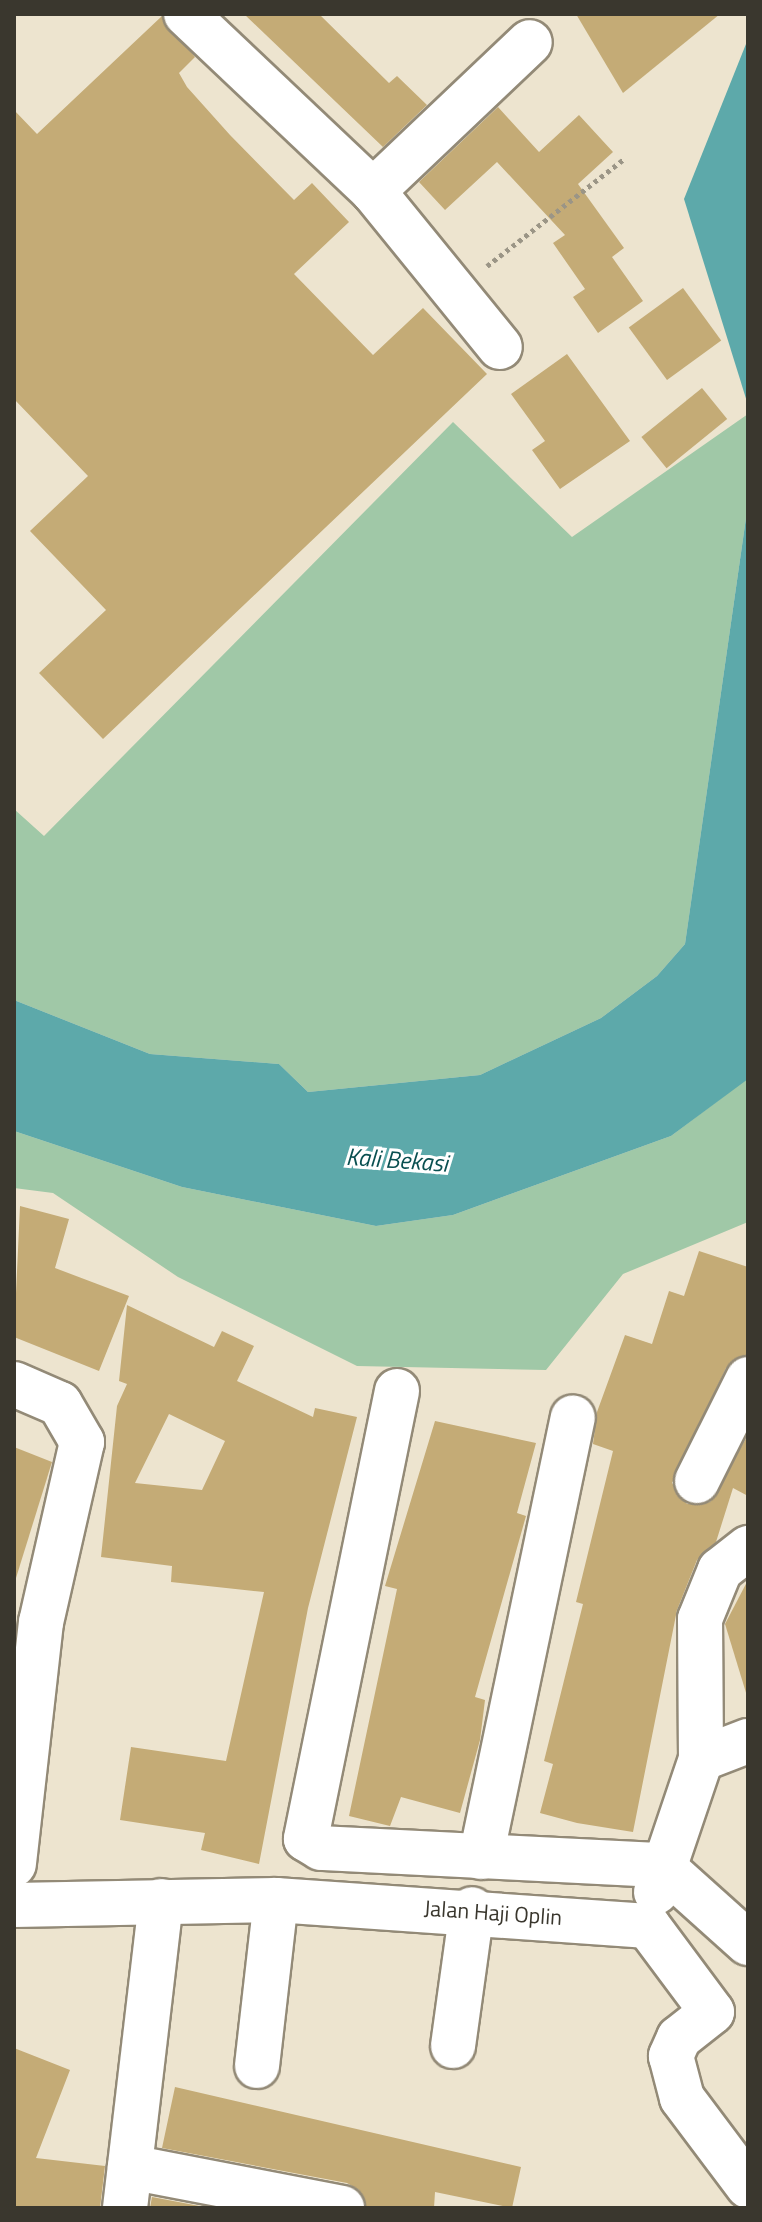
<!DOCTYPE html>
<html>
<head>
<meta charset="utf-8">
<style>
  body { margin:0 }
  #map { position:relative; width:762px; height:2222px; overflow:hidden; background:#ede4cf; font-family:"Titillium Web",sans-serif }
  div>[style] { position:absolute }
  .green>* { inset:0; background:#a0c8a7 }
  .water>* { inset:0; background:#5da9aa }
  .building>* { inset:0; background:#c4ab76; transform-origin:0 0 }
  .path>* { height:5px; margin-top:-2.5px; transform-origin:0; background:repeating-linear-gradient(90deg,#9b9586 0 4px,transparent 0 8px) }
  .roads { filter:drop-shadow(2px 0 #938a77) drop-shadow(-2px 0 #938a77) drop-shadow(0 2px #938a77) drop-shadow(0 -2px #938a77) }
  .minor>* { height:44px; margin:-22px; padding:0 22px; transform-origin:22px; border-radius:22px; background:#fff }
  span { translate:-50% -50%; white-space:nowrap; text-align:center; line-height:1.15; -webkit-text-stroke:6px #fff; paint-order:stroke }
  .street-label { font-size:22px; color:#3a372e }
  .water-label { font-size:24px; color:#0a5051; font-style:italic }
  .frame { position:absolute; inset:0; border:16px solid #3a372e; pointer-events:none }
</style>
</head>
<body>
<div id="map">
  <div class="green">
    <i style="clip-path:polygon(748px 414px,748px 504px,685px 944px,657px 976px,601px 1018px,480px 1075px,308px 1092px,279px 1064px,150px 1054px,14px 1000px,14px 809px,44px 836px,453px 422px,572px 537px)"></i>
    <i style="clip-path:polygon(748px 1078px,748px 1222px,623px 1274px,546px 1370px,357px 1366px,178px 1277px,53px 1193px,14px 1188px,14px 1131px,182px 1187px,376px 1226px,453px 1215px,671px 1136px)"></i>
  </div>
  <div class="water">
    <i style="clip-path:polygon(748px 39px,748px 405px,684px 199px)"></i>
    <i style="clip-path:polygon(748px 504px,748px 1079px,671px 1136px,453px 1215px,376px 1226px,182px 1187px,14px 1131px,14px 1000px,150px 1054px,279px 1064px,308px 1092px,480px 1075px,601px 1018px,657px 976px,685px 944px)"></i>
  </div>
  <div class="building">
    <i style="clip-path:polygon(244px 14px,319px 14px,389px 83px,397px 76px,427px 105px,383px 147px)"></i>
    <i style="clip-path:polygon(576px 14px,720px 14px,623px 93px)"></i>
    <i style="clip-path:polygon(162px 16px,195px 57px,179px 73px,187px 87px,230px 135px,294px 200px,312px 183px,349px 222px,294px 274px,373px 355px,423px 308px,487px 374px,103px 739px,39px 673px,106px 610px,30px 531px,88px 476px,14px 399px,14px 110px,37px 134px)"></i>
    <i style="clip-path:polygon(498px 107px,539px 152px,579px 115px,613px 152px,578px 184px,624px 248px,612px 257px,643px 301px,598px 333px,573px 297px,585px 289px,553px 243px,565px 235px,497px 162px,445px 210px,419px 182px)"></i>
    <i style="left:683px;top:288px;width:65px;height:67px;rotate:54deg"></i>
    <i style="clip-path:polygon(567px 354px,630px 441px,560px 489px,532px 450px,545px 441px,511px 394px)"></i>
    <i style="left:702px;top:388px;width:40px;height:78px;rotate:51deg"></i>
    <i style="clip-path:polygon(20px 1206px,69px 1219px,55px 1268px,129px 1296px,99px 1371px,14px 1337px)"></i>
    <i style="clip-path:polygon(699px 1251px,748px 1267px,748px 1354px,726px 1368px,672px 1483px,687px 1504px,710px 1502px,748px 1435px,748px 1496px,733px 1488px,716px 1542px,697px 1560px,677px 1610px,633px 1832px,577px 1823px,540px 1813px,553px 1764px,544px 1761px,583px 1604px,576px 1602px,613px 1451px,593px 1444px,597px 1412px,625px 1335px,652px 1344px,669px 1291px,684px 1296px)"></i>
    <i style="clip-path:polygon(evenodd,127px 1305px,214px 1347px,222px 1331px,254px 1346px,237px 1381px,313px 1417px,315px 1408px,357px 1417px,308px 1608px,259px 1864px,201px 1850px,205px 1833px,120px 1820px,131px 1747px,226px 1761px,264px 1592px,171px 1582px,172px 1566px,101px 1557px,117px 1406px,127px 1384px,119px 1381px,127px 1305px,169px 1414px,225px 1441px,202px 1490px,135px 1483px,169px 1414px)"></i>
    <i style="clip-path:polygon(435px 1421px,536px 1443px,517px 1513px,526px 1516px,475px 1697px,485px 1700px,480px 1740px,460px 1813px,401px 1797px,390px 1826px,349px 1816px,397px 1589px,385px 1586px)"></i>
    <i style="clip-path:polygon(14px 1447px,52px 1462px,16px 1578px,14px 1578px)"></i>
    <i style="clip-path:polygon(748px 1580px,748px 1696px,747px 1696px,725px 1624px)"></i>
    <i style="clip-path:polygon(14px 2048px,70px 2070px,36px 2158px,105px 2166px,100px 2208px,14px 2208px)"></i>
    <i style="clip-path:polygon(175px 2087px,521px 2167px,512px 2208px,435px 2192px,434px 2208px,366px 2208px,359px 2190px,347px 2183px,162px 2148px)"></i>
    <i style="clip-path:polygon(152px 2197px,210px 2208px,150px 2208px)"></i>
  </div>
  <div class="path">
    <i style="left:487px;top:266px;width:175px;rotate:-38deg"></i>
  </div>
  <div class="roads">
    <div class="minor">
      <i style="left:186px;top:14px;width:257px;rotate:43.4deg"></i>
      <i style="left:373px;top:191px;width:201px;rotate:50.9deg"></i>
      <i style="left:373px;top:191px;width:216px;rotate:-43.5deg"></i>
      <i style="left:14px;top:1384px;width:50px;rotate:23.5deg"></i>
      <i style="left:60px;top:1404px;width:44px;rotate:59.9deg"></i>
      <i style="left:82px;top:1442px;width:185px;rotate:102.8deg"></i>
      <i style="left:41px;top:1622px;width:244px;rotate:96.4deg"></i>
      <i style="left:397px;top:1391px;width:457px;rotate:101.5deg"></i>
      <i style="left:306px;top:1839px;width:17px;rotate:31deg"></i>
      <i style="left:321px;top:1848px;width:340px;rotate:2.9deg"></i>
      <i style="left:661px;top:1865px;width:117px;rotate:41.9deg"></i>
      <i style="left:697px;top:1481px;width:114px;rotate:-63.4deg"></i>
      <i style="left:701px;top:1759px;width:50px;rotate:-21deg"></i>
      <i style="left:481px;top:1857px;width:449px;rotate:-78.2deg"></i>
      <i style="left:656px;top:1892px;width:140px;rotate:-71.3deg"></i>
      <i style="left:701px;top:1759px;width:140px;rotate:-90.4deg"></i>
      <i style="left:700px;top:1619px;width:53px;rotate:-67.8deg"></i>
      <i style="left:720px;top:1570px;width:36px;rotate:-38deg"></i>
      <i style="left:14px;top:1905px;width:262px;rotate:-1.1deg"></i>
      <i style="left:276px;top:1900px;width:373px;rotate:4deg"></i>
      <i style="left:648px;top:1926px;width:107px;rotate:53.3deg"></i>
      <i style="left:712px;top:2012px;width:42px;rotate:141.8deg"></i>
      <i style="left:679px;top:2038px;width:20px;rotate:114deg"></i>
      <i style="left:671px;top:2056px;width:43px;rotate:75.3deg"></i>
      <i style="left:682px;top:2098px;width:110px;rotate:53.1deg"></i>
      <i style="left:453px;top:2046px;width:138px;rotate:-82.1deg"></i>
      <i style="left:257px;top:2066px;width:167px;rotate:-83.5deg"></i>
      <i style="left:130px;top:2167px;width:216px;rotate:10.9deg"></i>
      <i style="left:125px;top:2208px;width:309px;rotate:-83.3deg"></i>
    </div>
  </div>
  <div class="street-label">
    <span style="left:493px;top:1913px;rotate:4deg">Jalan Haji Oplin</span>
  </div>
  <div class="water-label">
    <span style="left:397px;top:1160px;rotate:4deg">Kali Bekasi</span>
  </div>
  <div class="frame"></div>
</div>
</body>
</html>
